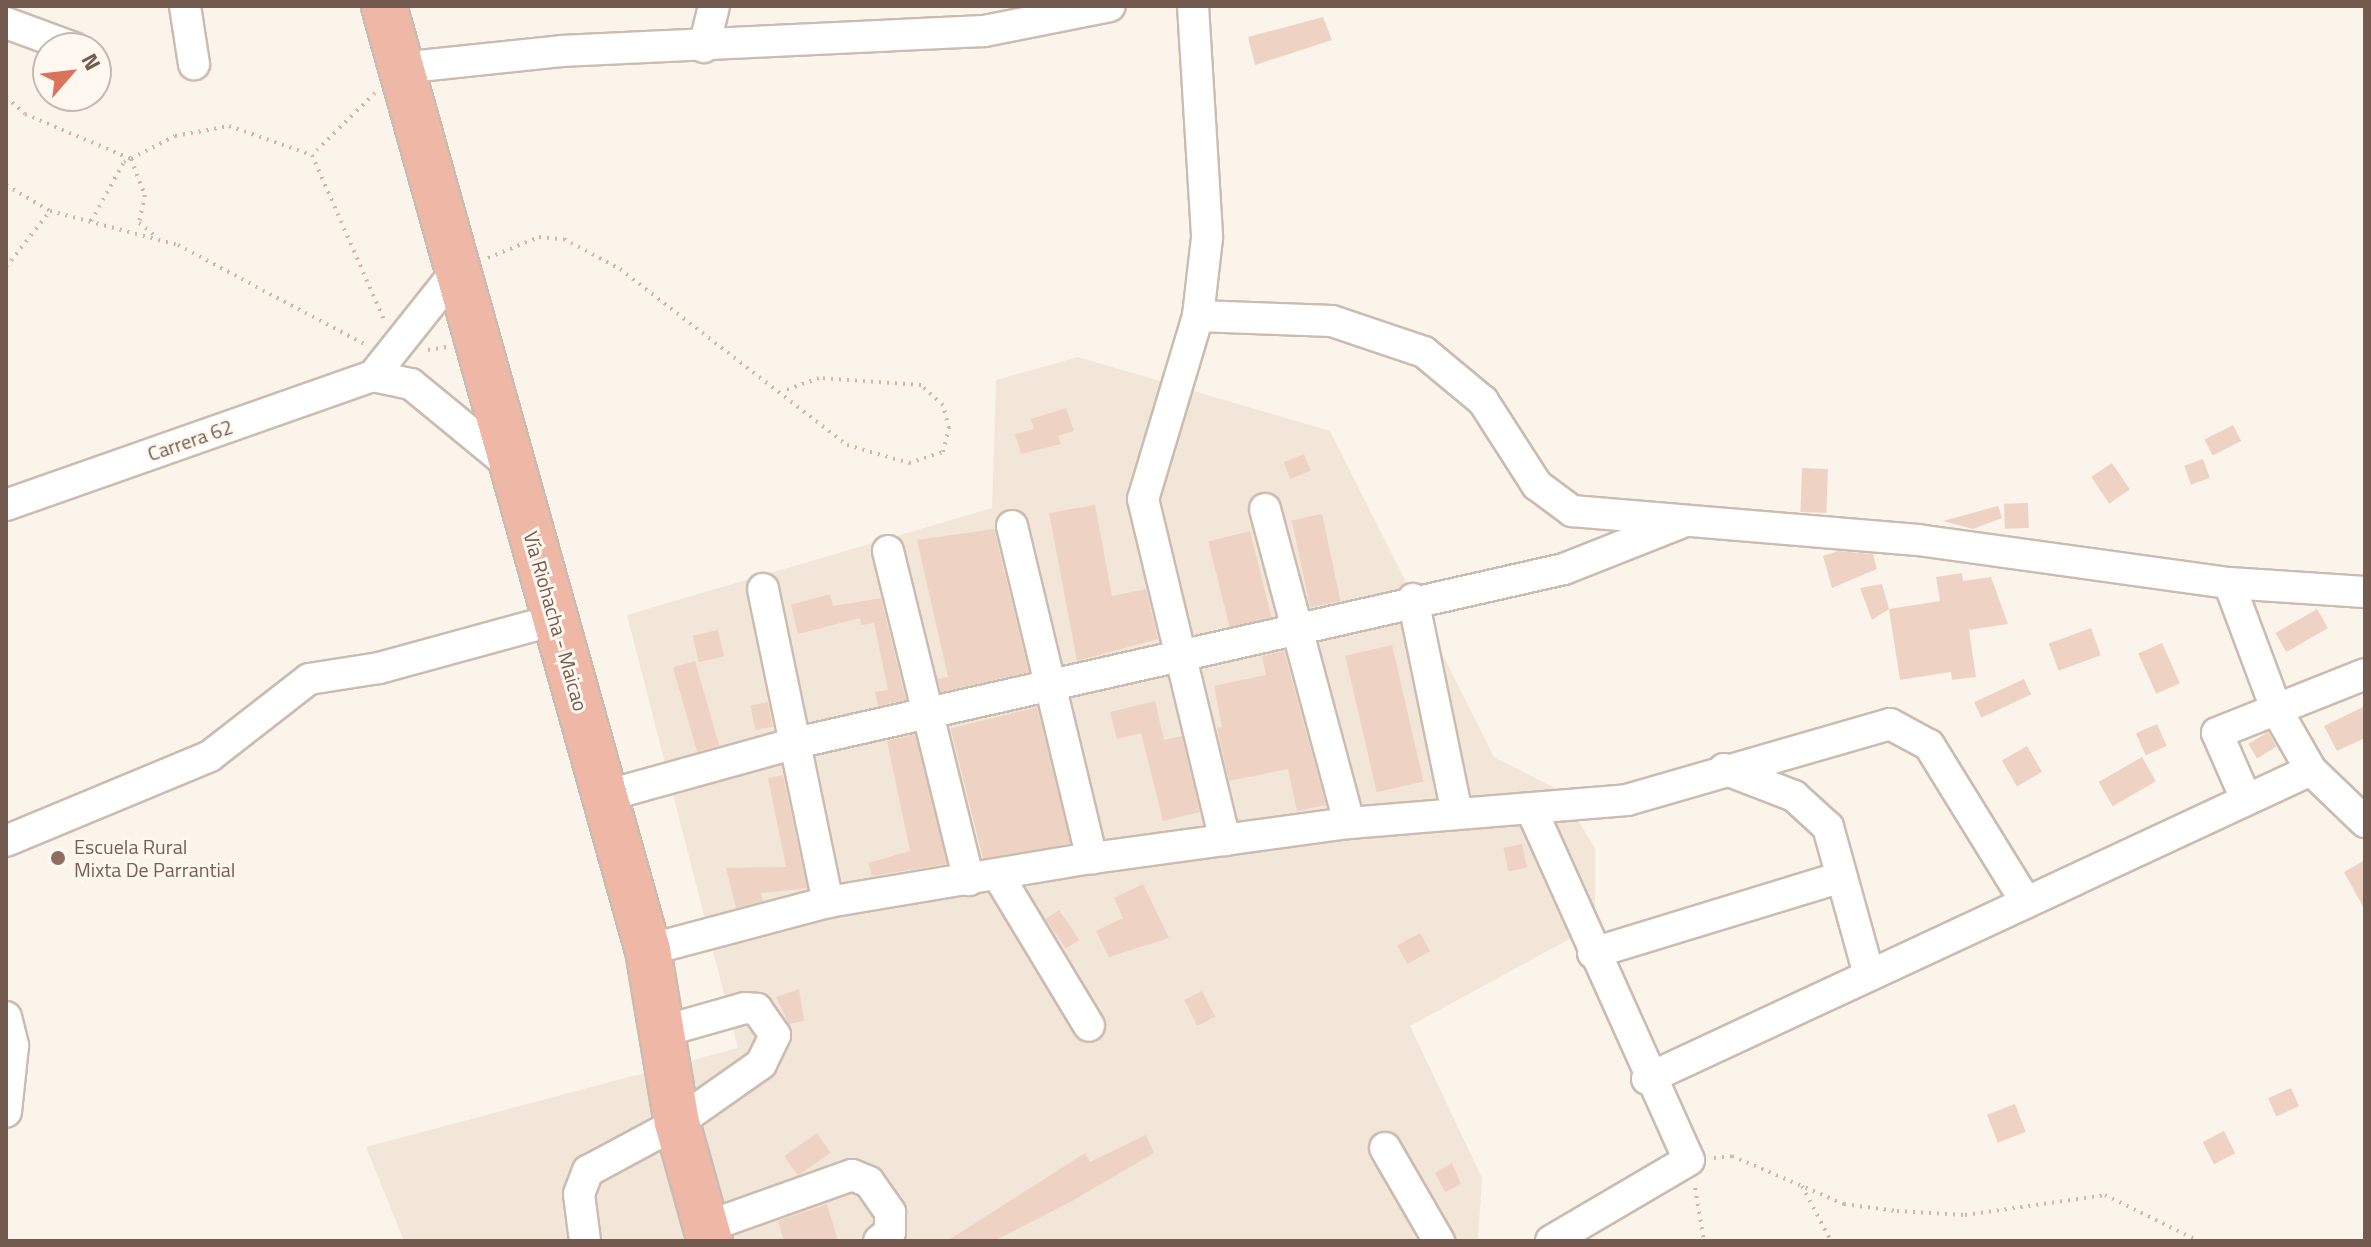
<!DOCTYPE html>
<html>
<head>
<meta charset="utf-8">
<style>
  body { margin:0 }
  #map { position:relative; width:2371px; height:1247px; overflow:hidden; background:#fbf4ea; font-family:"Titillium Web",sans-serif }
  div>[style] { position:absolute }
  .residential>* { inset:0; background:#f2e6d9 }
  .building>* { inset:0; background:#eed3c4; transform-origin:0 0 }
  .path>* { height:4px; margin-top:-2px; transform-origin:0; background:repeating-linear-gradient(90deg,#d3b7a6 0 2px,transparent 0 8px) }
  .roads { filter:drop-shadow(2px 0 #ccbcb0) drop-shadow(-2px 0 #ccbcb0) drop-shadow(0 2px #ccbcb0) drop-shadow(0 -2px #ccbcb0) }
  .minor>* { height:30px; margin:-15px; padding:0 15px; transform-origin:15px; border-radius:15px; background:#fff }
  .highway>* { height:44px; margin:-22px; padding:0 22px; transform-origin:22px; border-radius:22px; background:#efb8a6 }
  .dots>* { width:22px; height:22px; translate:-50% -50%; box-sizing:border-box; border:4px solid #fef8f0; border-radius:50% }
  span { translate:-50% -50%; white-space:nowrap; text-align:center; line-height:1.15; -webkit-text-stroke:6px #fef8f0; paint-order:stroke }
  .street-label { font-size:20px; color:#745b4f }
  .education-label { font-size:20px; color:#785e54 }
  .left { translate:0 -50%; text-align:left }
  .frame { position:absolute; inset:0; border:8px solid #745b4f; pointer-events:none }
  .north { position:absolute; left:32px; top:32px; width:80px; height:80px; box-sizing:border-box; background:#fef8f0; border:2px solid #c7b9b0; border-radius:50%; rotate:62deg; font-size:22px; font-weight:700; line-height:32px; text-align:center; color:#745b4f }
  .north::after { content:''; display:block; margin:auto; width:28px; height:36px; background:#d9735a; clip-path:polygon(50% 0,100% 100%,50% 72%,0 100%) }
</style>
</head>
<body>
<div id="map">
  <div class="residential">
    <i style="clip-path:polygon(1078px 357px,1330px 431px,1494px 757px,1559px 790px,1595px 848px,1595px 925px,1410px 1026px,1482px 1178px,1478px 1241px,404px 1241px,366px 1147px,738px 1048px,627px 615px,992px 508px,996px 380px)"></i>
  </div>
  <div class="building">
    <i style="clip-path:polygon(1323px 17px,1332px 40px,1255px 65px,1248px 37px)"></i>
    <i style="clip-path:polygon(1066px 408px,1074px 431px,1058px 436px,1061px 444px,1021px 454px,1015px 434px,1034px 429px,1031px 419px)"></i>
    <i style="left:2233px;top:425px;width:18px;height:32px;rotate:63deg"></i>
    <i style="left:1304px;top:454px;width:18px;height:22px;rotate:68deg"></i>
    <i style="left:2203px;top:459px;width:20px;height:20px;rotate:70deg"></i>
    <i style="left:2112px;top:463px;width:32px;height:25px;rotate:56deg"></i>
    <i style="left:1802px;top:468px;width:26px;height:44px;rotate:2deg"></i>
    <i style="left:2028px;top:503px;width:25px;height:24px;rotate:88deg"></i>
    <i style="clip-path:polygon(1095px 505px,1112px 596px,1146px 589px,1158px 639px,1077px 661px,1049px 513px)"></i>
    <i style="clip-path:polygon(1998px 506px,2002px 518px,1973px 529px,1943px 521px)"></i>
    <i style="left:1322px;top:514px;width:89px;height:31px;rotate:78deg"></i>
    <i style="clip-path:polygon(994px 529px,1029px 672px,941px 692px,938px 679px,948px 677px,917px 540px)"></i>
    <i style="left:1250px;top:531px;width:89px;height:43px;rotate:76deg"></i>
    <i style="clip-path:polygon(1838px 551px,1873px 554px,1877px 569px,1832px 588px,1823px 556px)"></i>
    <i style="clip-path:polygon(1962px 573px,1963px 581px,1991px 577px,2008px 624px,1969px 630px,1976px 677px,1952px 680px,1951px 672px,1900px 680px,1889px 609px,1940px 601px,1936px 577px)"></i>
    <i style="clip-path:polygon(1882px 584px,1889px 609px,1872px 620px,1860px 588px)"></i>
    <i style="clip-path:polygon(830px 594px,833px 606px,881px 598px,906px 700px,878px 706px,875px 692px,888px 690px,874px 623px,861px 625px,860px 618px,798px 634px,791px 605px)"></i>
    <i style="left:2317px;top:609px;width:22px;height:48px;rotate:60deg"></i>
    <i style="left:2091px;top:628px;width:29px;height:45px;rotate:70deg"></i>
    <i style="left:718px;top:630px;width:27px;height:26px;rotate:77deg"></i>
    <i style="left:2162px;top:643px;width:44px;height:26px;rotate:66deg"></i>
    <i style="left:1392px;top:645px;width:140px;height:48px;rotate:77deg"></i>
    <i style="clip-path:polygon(1284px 651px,1326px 805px,1297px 811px,1288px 769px,1229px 781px,1217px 728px,1222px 727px,1214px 686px,1266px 675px,1262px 656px)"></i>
    <i style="left:695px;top:661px;width:88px;height:23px;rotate:74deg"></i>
    <i style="left:2024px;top:679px;width:17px;height:55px;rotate:65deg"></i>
    <i style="clip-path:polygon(1155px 701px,1164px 740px,1182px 736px,1200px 812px,1163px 821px,1141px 733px,1117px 739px,1110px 712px)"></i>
    <i style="left:768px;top:702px;width:25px;height:18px;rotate:79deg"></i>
    <i style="clip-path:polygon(2365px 706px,2365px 738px,2337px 751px,2324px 726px)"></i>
    <i style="left:1037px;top:707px;width:140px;height:89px;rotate:76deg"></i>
    <i style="left:2157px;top:724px;width:24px;height:23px;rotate:66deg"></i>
    <i style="left:2268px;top:732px;width:17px;height:23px;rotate:59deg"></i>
    <i style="clip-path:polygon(915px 734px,947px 864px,872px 876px,868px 863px,910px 851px,887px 741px)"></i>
    <i style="left:2027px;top:746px;width:30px;height:29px;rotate:60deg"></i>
    <i style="left:2142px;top:757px;width:28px;height:50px;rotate:60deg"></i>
    <i style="clip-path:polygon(783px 775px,807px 888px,761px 893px,763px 901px,736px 908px,726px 868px,786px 867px,768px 778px)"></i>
    <i style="left:1522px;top:844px;width:24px;height:19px;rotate:78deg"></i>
    <i style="clip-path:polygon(2365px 860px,2365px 910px,2344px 872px)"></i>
    <i style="clip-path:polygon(1143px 884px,1169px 938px,1109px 957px,1096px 931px,1123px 918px,1114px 898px)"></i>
    <i style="left:1059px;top:910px;width:36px;height:16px;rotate:56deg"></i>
    <i style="left:1420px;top:933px;width:21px;height:26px;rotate:61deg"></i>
    <i style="clip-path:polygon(799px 989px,804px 1021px,789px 1024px,776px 997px)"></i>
    <i style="left:1202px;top:991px;width:29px;height:20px;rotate:63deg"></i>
    <i style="left:2291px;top:1088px;width:20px;height:25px;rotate:66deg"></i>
    <i style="left:2015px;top:1104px;width:30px;height:30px;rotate:69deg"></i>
    <i style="left:2224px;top:1131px;width:25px;height:24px;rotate:63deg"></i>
    <i style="left:817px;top:1133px;width:24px;height:40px;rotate:55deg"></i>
    <i style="clip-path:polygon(1146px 1135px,1154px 1153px,1072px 1201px,994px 1241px,947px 1241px,1085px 1153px,1090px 1162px)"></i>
    <i style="clip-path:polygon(1452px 1163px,1461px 1184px,1445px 1192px,1435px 1173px)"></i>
    <i style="clip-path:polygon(827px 1204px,838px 1241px,784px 1241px,778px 1221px)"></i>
  </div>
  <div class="path">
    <i style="left:375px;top:93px;width:88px;rotate:135.5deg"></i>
    <i style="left:312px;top:155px;width:180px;rotate:66.4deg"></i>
    <i style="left:6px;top:97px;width:25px;rotate:42deg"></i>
    <i style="left:25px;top:114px;width:115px;rotate:23deg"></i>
    <i style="left:131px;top:159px;width:39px;rotate:69deg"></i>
    <i style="left:145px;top:195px;width:29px;rotate:102deg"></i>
    <i style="left:139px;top:223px;width:24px;rotate:38deg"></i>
    <i style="left:6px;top:185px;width:51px;rotate:30.6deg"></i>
    <i style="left:50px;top:211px;width:132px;rotate:14.9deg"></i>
    <i style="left:178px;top:245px;width:213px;rotate:28deg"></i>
    <i style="left:91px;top:221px;width:68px;rotate:-60.8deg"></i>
    <i style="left:124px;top:162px;width:57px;rotate:-27deg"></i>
    <i style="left:175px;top:136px;width:55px;rotate:-10.5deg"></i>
    <i style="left:229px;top:126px;width:88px;rotate:19.3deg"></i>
    <i style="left:488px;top:258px;width:55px;rotate:-22.4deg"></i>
    <i style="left:539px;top:237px;width:25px;rotate:5deg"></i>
    <i style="left:564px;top:239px;width:64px;rotate:28.2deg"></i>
    <i style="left:620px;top:269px;width:287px;rotate:37.8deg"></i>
    <i style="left:847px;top:445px;width:65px;rotate:16.2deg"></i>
    <i style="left:909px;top:463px;width:36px;rotate:-18deg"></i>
    <i style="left:943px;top:452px;width:25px;rotate:-76deg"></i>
    <i style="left:949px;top:428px;width:24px;rotate:-105deg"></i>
    <i style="left:943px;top:405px;width:30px;rotate:-138deg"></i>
    <i style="left:921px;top:385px;width:102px;rotate:-176.1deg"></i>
    <i style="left:819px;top:378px;width:37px;rotate:160deg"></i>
    <i style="left:6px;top:267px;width:71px;rotate:-51.8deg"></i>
    <i style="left:428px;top:350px;width:19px;rotate:-9deg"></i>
    <i style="left:1714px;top:1158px;width:18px;rotate:-6deg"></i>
    <i style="left:1732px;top:1156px;width:122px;rotate:23.2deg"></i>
    <i style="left:1844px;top:1204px;width:53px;rotate:7.5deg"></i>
    <i style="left:1897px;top:1211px;width:68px;rotate:3.4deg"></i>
    <i style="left:1965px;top:1215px;width:141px;rotate:-8.1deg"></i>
    <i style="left:2105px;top:1195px;width:105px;rotate:26.1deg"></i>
    <i style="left:1802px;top:1186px;width:62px;rotate:62.2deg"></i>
    <i style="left:1695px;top:1188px;width:54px;rotate:80.4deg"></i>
  </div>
  <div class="roads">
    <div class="minor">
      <i style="left:185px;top:6px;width:59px;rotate:81.2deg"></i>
      <i style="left:1193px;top:6px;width:232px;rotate:86.5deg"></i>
      <i style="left:1207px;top:238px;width:79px;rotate:96.6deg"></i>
      <i style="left:1198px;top:316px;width:191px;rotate:106.7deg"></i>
      <i style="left:1143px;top:499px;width:351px;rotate:76.5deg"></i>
      <i style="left:6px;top:23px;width:72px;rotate:20.2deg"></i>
      <i style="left:704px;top:47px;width:42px;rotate:-76.3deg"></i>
      <i style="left:400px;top:68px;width:162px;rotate:-6deg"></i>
      <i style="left:561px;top:51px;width:423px;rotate:-2.7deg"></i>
      <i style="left:984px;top:31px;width:128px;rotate:-11.2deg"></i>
      <i style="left:1198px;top:316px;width:134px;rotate:2.1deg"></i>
      <i style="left:1332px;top:321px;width:97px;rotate:18.6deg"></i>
      <i style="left:1424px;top:352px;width:77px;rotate:39.7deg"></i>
      <i style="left:1483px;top:401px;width:100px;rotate:57.3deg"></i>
      <i style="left:1537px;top:485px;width:44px;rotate:36.6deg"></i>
      <i style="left:1572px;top:511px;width:347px;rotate:4.8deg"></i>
      <i style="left:1918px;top:540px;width:314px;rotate:7.9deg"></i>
      <i style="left:2229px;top:583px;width:136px;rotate:3.8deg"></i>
      <i style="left:373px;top:376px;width:39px;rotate:12deg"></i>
      <i style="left:411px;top:384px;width:131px;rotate:39.4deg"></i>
      <i style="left:6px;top:505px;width:389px;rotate:-19.4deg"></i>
      <i style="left:373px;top:376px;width:130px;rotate:-51.5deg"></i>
      <i style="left:1265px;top:509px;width:325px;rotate:75deg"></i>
      <i style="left:1012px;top:526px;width:342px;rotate:76.5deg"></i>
      <i style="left:888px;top:551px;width:339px;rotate:76.2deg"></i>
      <i style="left:2229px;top:583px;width:134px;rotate:69.5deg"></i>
      <i style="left:2276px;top:709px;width:70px;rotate:60.2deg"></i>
      <i style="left:2311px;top:770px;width:75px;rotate:43.9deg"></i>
      <i style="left:763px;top:589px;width:320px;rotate:78.3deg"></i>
      <i style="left:1413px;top:599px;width:219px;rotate:78.4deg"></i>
      <i style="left:1724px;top:769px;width:75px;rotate:21.1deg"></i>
      <i style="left:1794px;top:796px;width:46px;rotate:42.4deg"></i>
      <i style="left:1828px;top:827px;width:154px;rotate:74.5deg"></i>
      <i style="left:605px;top:796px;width:202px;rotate:-15.5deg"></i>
      <i style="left:800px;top:742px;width:783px;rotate:-12.76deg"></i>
      <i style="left:1564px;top:569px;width:125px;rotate:-21.6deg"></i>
      <i style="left:2246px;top:799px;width:72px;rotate:-113.7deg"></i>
      <i style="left:2217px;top:733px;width:159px;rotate:-21.7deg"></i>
      <i style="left:1533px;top:813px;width:380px;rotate:65.8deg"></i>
      <i style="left:1689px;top:1160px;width:160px;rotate:149.6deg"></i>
      <i style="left:6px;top:841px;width:221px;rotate:-22.6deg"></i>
      <i style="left:210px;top:756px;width:125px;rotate:-37.9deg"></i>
      <i style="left:309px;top:679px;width:71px;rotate:-8.9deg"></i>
      <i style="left:379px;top:668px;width:182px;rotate:-15.3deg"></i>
      <i style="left:998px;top:875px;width:176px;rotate:58.9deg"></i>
      <i style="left:648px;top:950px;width:186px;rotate:-14.9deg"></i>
      <i style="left:828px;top:902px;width:268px;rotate:-9.5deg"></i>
      <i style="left:1092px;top:858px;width:259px;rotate:-7.8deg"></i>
      <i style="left:1349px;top:823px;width:279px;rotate:-4.7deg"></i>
      <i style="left:1627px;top:800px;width:274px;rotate:-16.1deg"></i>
      <i style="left:1890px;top:724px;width:44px;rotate:28.3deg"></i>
      <i style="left:1929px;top:745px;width:185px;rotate:58.3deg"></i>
      <i style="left:1593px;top:953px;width:259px;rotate:-17deg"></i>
      <i style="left:6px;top:1017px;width:30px;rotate:76deg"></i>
      <i style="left:13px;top:1046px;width:66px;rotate:96.1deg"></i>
      <i style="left:1647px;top:1079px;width:732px;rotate:-24.96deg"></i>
      <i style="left:1385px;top:1148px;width:108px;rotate:59.9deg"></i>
      <i style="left:706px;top:1227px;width:155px;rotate:-19.6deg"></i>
      <i style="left:852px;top:1175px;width:18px;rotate:22deg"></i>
      <i style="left:869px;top:1182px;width:37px;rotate:55deg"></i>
      <i style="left:890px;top:1212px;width:20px;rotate:90deg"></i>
      <i style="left:890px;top:1232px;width:14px;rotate:141deg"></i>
      <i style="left:585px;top:1241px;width:47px;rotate:-97.3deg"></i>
      <i style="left:579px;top:1194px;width:25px;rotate:-69deg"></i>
      <i style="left:588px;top:1171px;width:101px;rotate:-28.3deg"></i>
      <i style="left:677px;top:1123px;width:103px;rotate:-35.1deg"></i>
      <i style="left:761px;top:1064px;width:32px;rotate:-64deg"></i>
      <i style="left:775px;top:1035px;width:32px;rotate:-125deg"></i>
      <i style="left:757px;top:1009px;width:12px;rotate:-175deg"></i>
      <i style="left:745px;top:1008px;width:84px;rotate:164.1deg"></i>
    </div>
    <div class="highway">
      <i style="left:384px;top:6px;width:980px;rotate:74.38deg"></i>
      <i style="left:648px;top:950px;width:175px;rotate:80.5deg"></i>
      <i style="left:677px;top:1123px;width:123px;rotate:74.4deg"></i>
    </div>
  </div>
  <div class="dots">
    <i style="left:58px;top:858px;background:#8d6e63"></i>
  </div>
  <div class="street-label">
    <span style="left:190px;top:440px;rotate:-19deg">Carrera 62</span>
    <span style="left:556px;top:621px;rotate:74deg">Vía Riohacha - Maicao</span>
  </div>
  <div class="education-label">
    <span class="left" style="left:74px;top:858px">Escuela Rural<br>Mixta De Parrantial</span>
  </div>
  <div class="frame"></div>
  <div class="north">N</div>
</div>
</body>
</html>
